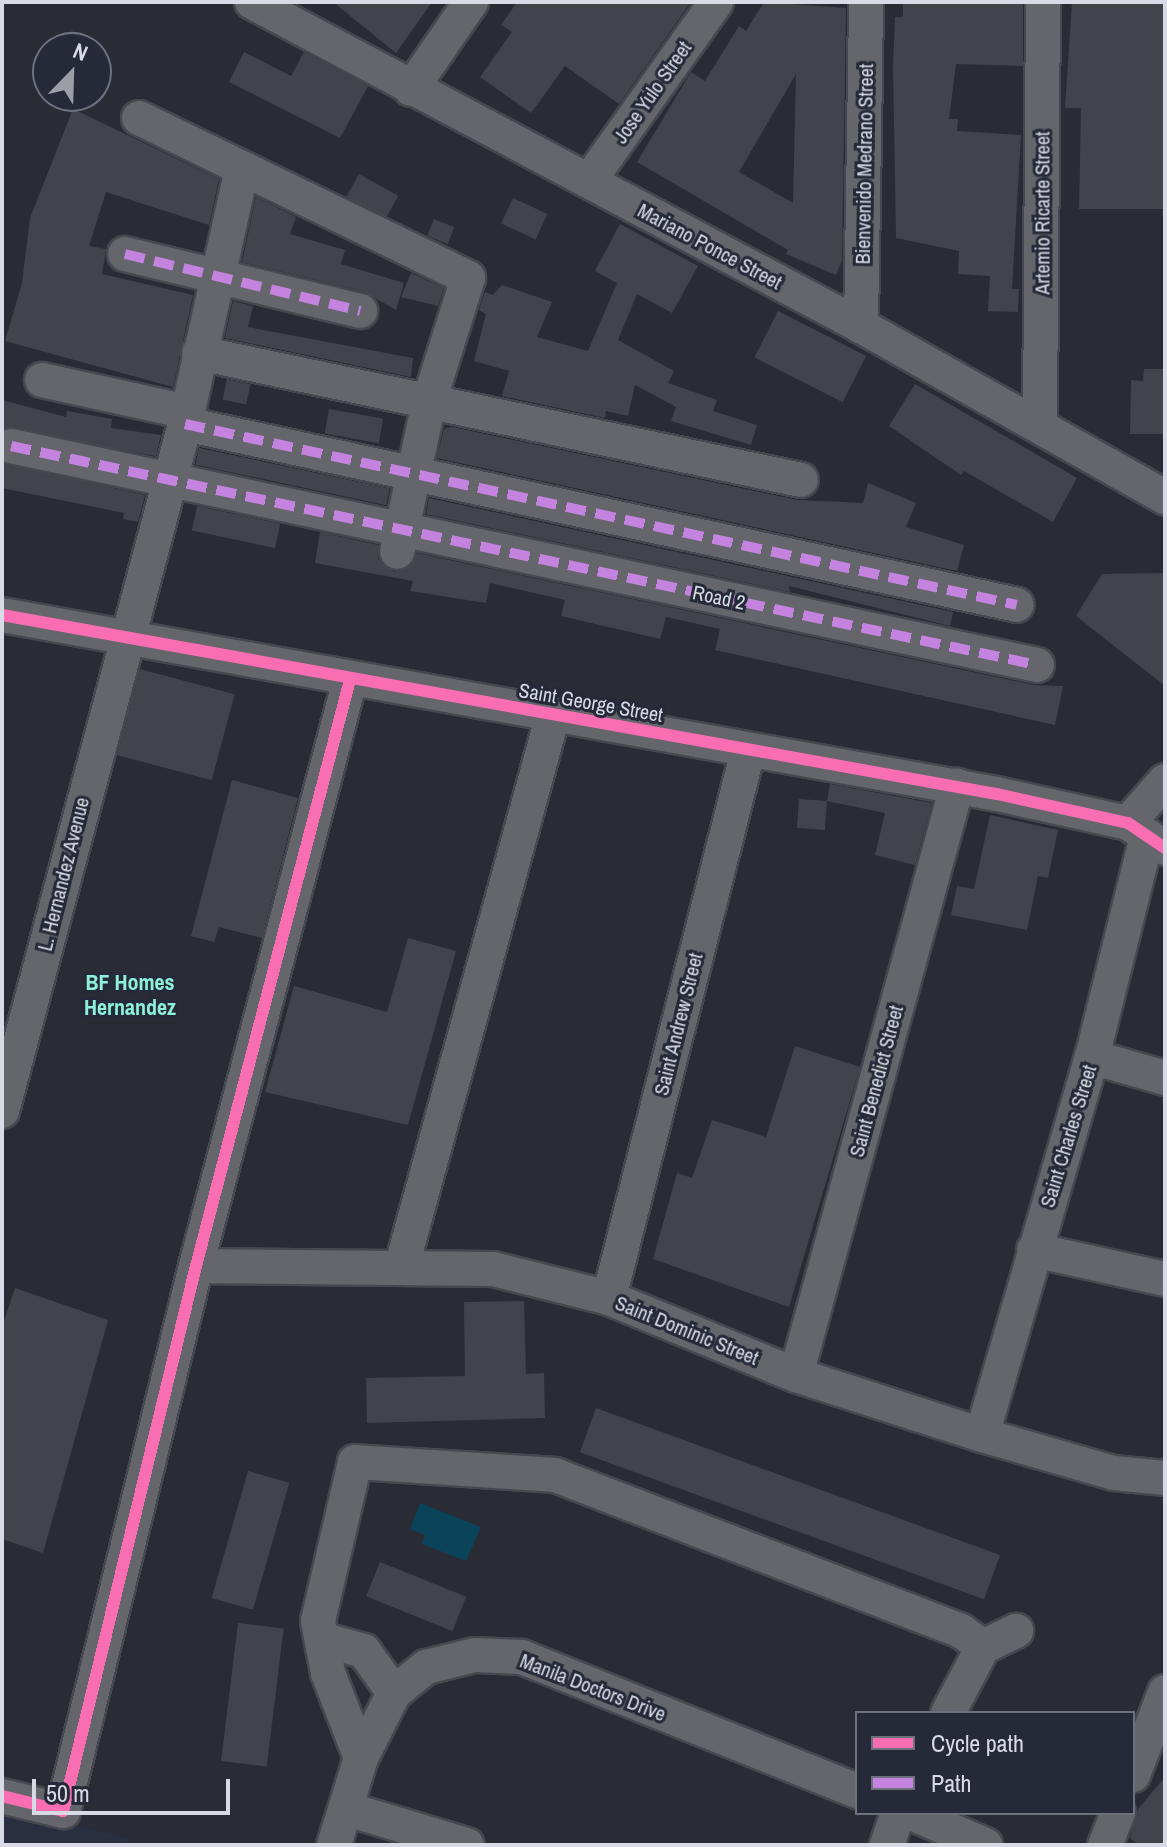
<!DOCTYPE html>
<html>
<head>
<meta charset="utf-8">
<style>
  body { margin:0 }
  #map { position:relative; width:1167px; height:1847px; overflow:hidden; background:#292c34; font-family:"Archivo Narrow",sans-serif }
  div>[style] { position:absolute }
  .built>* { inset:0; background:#292e40 }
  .water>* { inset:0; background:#0b435b }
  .building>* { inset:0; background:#41444b; transform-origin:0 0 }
  .roads { filter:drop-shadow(2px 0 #46484f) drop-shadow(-2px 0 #46484f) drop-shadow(0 2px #46484f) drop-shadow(0 -2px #46484f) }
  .minor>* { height:34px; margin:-17px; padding:0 17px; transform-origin:17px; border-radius:17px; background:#64666c }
  .quiet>* { height:10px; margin-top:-5px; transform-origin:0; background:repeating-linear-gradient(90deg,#c483df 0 20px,transparent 0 30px) }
  .cycleway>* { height:12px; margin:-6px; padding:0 6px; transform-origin:6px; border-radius:6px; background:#f96db3 }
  span { translate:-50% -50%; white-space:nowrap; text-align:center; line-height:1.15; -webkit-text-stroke:6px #252938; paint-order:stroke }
  .street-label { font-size:20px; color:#d8dbe5 }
  .neighbourhood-label { font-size:22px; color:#8df0d7; font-weight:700 }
  .frame { position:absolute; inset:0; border:4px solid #d8dbe5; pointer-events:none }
  .legend { position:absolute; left:855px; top:1711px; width:280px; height:104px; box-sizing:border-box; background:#252938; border:2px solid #6d707d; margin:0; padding:10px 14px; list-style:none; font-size:24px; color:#d8dbe5 }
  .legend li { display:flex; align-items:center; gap:16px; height:40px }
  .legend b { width:40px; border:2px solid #6d707d }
  .north { position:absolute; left:32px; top:32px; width:80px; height:80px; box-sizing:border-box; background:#252938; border:2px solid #6d707d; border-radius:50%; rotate:23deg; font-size:22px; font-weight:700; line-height:32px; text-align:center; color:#d8dbe5 }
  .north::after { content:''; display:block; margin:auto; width:28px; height:36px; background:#9b9ea7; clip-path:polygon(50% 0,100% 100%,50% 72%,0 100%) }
  .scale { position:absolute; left:32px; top:1779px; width:198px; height:36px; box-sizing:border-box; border:4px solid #d8dbe5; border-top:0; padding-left:10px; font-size:24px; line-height:28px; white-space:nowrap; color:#d8dbe5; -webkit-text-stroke:6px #252938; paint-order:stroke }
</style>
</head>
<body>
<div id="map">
  <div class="built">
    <i style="clip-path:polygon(2px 1808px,130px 1838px,128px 1845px,2px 1845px)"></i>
  </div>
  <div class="water">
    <i style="clip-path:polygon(420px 1503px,481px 1527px,466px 1561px,422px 1544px,425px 1535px,410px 1529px)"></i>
  </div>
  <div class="building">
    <i style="clip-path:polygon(333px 2px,432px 2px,396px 53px)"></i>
    <i style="clip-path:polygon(517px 2px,691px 2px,619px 104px,565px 66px,531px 113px,480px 77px,512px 32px,501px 25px)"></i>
    <i style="clip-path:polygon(evenodd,764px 2px,846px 8px,842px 261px,836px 275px,786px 254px,788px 250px,637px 162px,691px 72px,705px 81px,739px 26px,746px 31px,764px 2px,796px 74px,793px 203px,739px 172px,796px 74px)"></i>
    <i style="clip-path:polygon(903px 2px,1023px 2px,1023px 66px,956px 64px,949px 119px,958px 119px,957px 131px,1021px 135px,1012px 289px,1019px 289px,1018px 312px,988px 311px,990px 276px,958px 274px,959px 251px,896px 238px,893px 65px,895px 17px,903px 17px)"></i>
    <i style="clip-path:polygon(1072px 2px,1165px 2px,1165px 209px,1079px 209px,1081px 108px,1065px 108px)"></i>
    <i style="clip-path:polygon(244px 52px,291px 76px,304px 52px,368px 86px,340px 138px,229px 82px)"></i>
    <i style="clip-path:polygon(73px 109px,219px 179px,209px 225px,106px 192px,89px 246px,106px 249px,102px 274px,193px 295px,173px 387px,5px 341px,22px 283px,30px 218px)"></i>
    <i style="left:359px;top:174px;width:45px;height:26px;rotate:29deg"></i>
    <i style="clip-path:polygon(256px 197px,296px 217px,290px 234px,345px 250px,341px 264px,404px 283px,396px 310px,365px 292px,242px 262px)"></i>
    <i style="left:513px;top:198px;width:38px;height:28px;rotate:25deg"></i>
    <i style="left:434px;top:219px;width:22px;height:18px;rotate:22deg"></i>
    <i style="clip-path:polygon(620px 224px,698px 266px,672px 313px,637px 294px,618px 340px,674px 371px,668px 383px,717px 400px,713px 411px,757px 425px,751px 445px,671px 421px,676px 407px,635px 385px,628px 416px,606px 411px,605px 418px,502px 396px,509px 371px,474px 361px,486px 314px,479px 310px,485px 292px,493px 295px,502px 285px,552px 302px,537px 337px,588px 351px,617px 283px,595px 271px)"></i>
    <i style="clip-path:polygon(411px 273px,444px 288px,438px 306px,401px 297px)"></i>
    <i style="clip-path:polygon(233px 301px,253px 306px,248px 327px,413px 358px,411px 377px,225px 338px)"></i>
    <i style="left:778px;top:311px;width:99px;height:52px;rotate:27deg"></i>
    <i style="clip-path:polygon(1144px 369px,1165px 369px,1165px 434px,1130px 434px,1131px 380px,1143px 381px)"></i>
    <i style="left:227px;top:379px;width:24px;height:21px;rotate:12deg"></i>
    <i style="clip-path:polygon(915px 384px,1077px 478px,1053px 522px,964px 471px,961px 475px,889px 426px)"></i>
    <i style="clip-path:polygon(2px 400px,66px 417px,67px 411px,112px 419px,111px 428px,161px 435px,156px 456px,2px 429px)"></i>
    <i style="left:329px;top:409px;width:55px;height:25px;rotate:10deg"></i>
    <i style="clip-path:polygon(452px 427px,797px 500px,863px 503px,868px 483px,916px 503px,906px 527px,964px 545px,957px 571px,437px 458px,444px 429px)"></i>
    <i style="left:199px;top:448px;width:195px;height:17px;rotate:12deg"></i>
    <i style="clip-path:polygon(2px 463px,145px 495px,138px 522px,123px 519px,124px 513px,2px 488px)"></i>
    <i style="clip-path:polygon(429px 498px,953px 612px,950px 626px,789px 586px,790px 592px,426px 514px)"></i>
    <i style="left:197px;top:506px;width:85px;height:25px;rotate:12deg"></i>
    <i style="clip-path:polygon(320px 532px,378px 545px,378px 559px,394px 572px,411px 566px,417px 553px,1033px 685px,1063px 686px,1055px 725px,715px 650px,720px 629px,666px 617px,660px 639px,561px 616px,565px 600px,490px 583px,486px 603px,410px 591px,413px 581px,315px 563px)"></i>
    <i style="clip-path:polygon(1165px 573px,1165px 686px,1076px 616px,1102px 574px)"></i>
    <i style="left:140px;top:669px;width:98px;height:89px;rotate:15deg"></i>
    <i style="clip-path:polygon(232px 780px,298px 798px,262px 938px,219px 927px,214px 942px,191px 936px)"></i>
    <i style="clip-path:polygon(830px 784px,932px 803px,915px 865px,875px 855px,885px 813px,827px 801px)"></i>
    <i style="left:799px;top:799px;width:28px;height:29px;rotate:4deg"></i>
    <i style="clip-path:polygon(990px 815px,1058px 830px,1048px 878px,1038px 876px,1027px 930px,951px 915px,957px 886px,974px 889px)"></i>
    <i style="clip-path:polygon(408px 938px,456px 951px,408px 1125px,265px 1092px,294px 986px,387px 1012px)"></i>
    <i style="clip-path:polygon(795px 1046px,860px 1067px,789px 1307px,653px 1259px,677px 1173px,692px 1178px,712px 1120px,766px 1137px)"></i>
    <i style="clip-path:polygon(15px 1288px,108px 1320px,43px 1553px,2px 1539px,2px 1327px)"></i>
    <i style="clip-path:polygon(524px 1301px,526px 1374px,544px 1373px,545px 1418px,367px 1423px,366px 1378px,465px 1376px,464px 1302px)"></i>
    <i style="left:596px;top:1408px;width:430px;height:47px;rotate:20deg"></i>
    <i style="left:248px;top:1471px;width:43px;height:132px;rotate:16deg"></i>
    <i style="left:380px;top:1562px;width:93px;height:37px;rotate:22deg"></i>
    <i style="left:238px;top:1623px;width:46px;height:139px;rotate:7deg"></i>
    <i style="clip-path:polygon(1165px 1777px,1165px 1845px,1138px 1845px,1130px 1838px,1138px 1809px)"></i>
  </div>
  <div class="roads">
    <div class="minor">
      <i style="left:252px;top:2px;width:690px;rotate:28.01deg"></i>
      <i style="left:861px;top:326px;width:349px;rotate:29.4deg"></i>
      <i style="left:411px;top:89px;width:106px;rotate:-55.4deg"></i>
      <i style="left:139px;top:118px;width:366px;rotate:25.9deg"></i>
      <i style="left:468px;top:278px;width:130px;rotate:107.5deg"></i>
      <i style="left:429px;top:402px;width:153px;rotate:102deg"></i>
      <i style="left:589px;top:181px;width:219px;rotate:-54.6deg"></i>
      <i style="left:125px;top:254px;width:242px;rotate:13.6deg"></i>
      <i style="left:861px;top:326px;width:324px;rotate:-89.1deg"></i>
      <i style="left:199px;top:353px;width:615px;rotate:11.91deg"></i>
      <i style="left:42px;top:380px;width:149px;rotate:12.4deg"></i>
      <i style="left:185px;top:424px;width:851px;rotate:12.27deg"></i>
      <i style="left:1040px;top:424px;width:422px;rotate:-89.6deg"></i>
      <i style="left:11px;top:446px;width:1049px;rotate:12.05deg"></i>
      <i style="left:2px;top:615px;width:1011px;rotate:10.2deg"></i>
      <i style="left:997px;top:794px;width:134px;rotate:12.5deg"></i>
      <i style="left:1128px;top:823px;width:45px;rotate:34deg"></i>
      <i style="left:1128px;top:823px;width:56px;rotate:-48.6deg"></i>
      <i style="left:1092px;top:1057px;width:76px;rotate:16deg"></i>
      <i style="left:2px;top:1111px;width:711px;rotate:-75.08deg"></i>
      <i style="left:185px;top:424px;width:262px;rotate:-77.4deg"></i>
      <i style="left:1034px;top:1250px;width:134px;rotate:12.5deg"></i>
      <i style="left:402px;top:1265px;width:570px;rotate:-74.65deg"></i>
      <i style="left:196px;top:1266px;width:297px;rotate:0.6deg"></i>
      <i style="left:493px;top:1269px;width:120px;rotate:14deg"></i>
      <i style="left:609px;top:1298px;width:202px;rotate:22.4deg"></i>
      <i style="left:796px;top:1375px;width:195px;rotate:17.9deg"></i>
      <i style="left:982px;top:1435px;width:137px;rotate:16.1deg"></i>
      <i style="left:1114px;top:1473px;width:51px;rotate:5.6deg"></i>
      <i style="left:609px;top:1298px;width:564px;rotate:-75.74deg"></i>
      <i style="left:796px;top:1375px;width:611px;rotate:-74.71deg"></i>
      <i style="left:982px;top:1435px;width:394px;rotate:-73.8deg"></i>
      <i style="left:1092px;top:1057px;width:228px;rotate:-76deg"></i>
      <i style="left:324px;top:1640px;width:41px;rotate:15.4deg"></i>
      <i style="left:364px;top:1651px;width:52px;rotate:54.5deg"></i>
      <i style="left:948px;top:1713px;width:75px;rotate:-62.1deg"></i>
      <i style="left:983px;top:1647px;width:37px;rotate:-26deg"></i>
      <i style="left:361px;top:1758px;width:91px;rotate:-111.2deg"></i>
      <i style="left:328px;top:1673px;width:53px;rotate:-100.9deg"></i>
      <i style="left:318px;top:1621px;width:163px;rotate:-76.9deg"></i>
      <i style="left:355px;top:1462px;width:200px;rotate:3.7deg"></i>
      <i style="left:555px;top:1475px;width:435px;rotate:21deg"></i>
      <i style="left:961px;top:1631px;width:27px;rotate:36deg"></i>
      <i style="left:1133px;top:1775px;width:89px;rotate:-68.9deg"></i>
      <i style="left:2px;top:1796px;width:63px;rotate:13.8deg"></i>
      <i style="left:63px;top:1811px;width:561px;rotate:-76.29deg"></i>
      <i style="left:196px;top:1266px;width:606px;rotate:-75.28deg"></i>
      <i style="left:347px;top:1809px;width:125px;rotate:16.7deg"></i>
      <i style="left:911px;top:1813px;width:81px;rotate:23.4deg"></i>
      <i style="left:334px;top:1845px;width:91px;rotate:-72.8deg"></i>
      <i style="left:361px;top:1758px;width:73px;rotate:-63.1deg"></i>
      <i style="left:394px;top:1693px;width:41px;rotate:-39.1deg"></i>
      <i style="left:426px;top:1667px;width:50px;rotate:-13.8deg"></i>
      <i style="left:475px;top:1655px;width:47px;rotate:2.4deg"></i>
      <i style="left:522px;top:1657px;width:361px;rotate:21.8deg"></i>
      <i style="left:887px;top:1845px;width:34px;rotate:-71deg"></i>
      <i style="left:1105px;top:1845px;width:35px;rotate:-68deg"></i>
    </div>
  </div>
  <div class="quiet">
    <i style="left:125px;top:254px;width:242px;rotate:13.6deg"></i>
    <i style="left:185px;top:424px;width:851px;rotate:12.27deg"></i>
    <i style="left:11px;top:446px;width:1049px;rotate:12.05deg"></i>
  </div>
  <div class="cycleway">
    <i style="left:2px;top:615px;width:1011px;rotate:10.2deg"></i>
    <i style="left:997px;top:794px;width:134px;rotate:12.5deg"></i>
    <i style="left:1128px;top:823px;width:45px;rotate:34deg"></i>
    <i style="left:2px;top:1796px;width:63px;rotate:13.8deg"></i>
    <i style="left:63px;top:1811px;width:561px;rotate:-76.29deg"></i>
    <i style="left:196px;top:1266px;width:606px;rotate:-75.28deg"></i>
  </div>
  <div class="street-label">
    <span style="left:652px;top:92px;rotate:-55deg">Jose Yulo Street</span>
    <span style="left:864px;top:164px;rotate:-89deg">Bienvenido Medrano Street</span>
    <span style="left:1042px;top:213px;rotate:-90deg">Artemio Ricarte Street</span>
    <span style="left:710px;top:246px;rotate:28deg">Mariano Ponce Street</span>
    <span style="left:719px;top:597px;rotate:12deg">Road 2</span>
    <span style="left:591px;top:702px;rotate:10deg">Saint George Street</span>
    <span style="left:63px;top:874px;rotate:-76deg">L. Hernandez Avenue</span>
    <span style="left:678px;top:1024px;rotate:-76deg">Saint Andrew Street</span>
    <span style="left:876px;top:1081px;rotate:-75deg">Saint Benedict Street</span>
    <span style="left:1068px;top:1136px;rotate:-73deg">Saint Charles Street</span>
    <span style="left:687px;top:1330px;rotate:22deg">Saint Dominic Street</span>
    <span style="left:593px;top:1687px;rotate:21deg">Manila Doctors Drive</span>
  </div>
  <div class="neighbourhood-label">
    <span style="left:130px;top:995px">BF Homes<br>Hernandez</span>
  </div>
  <div class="frame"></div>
  <ul class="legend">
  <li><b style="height:10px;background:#f96db3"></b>Cycle path</li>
  <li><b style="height:10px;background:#c483df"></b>Path</li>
  </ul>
  <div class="north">N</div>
  <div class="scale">50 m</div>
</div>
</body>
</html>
